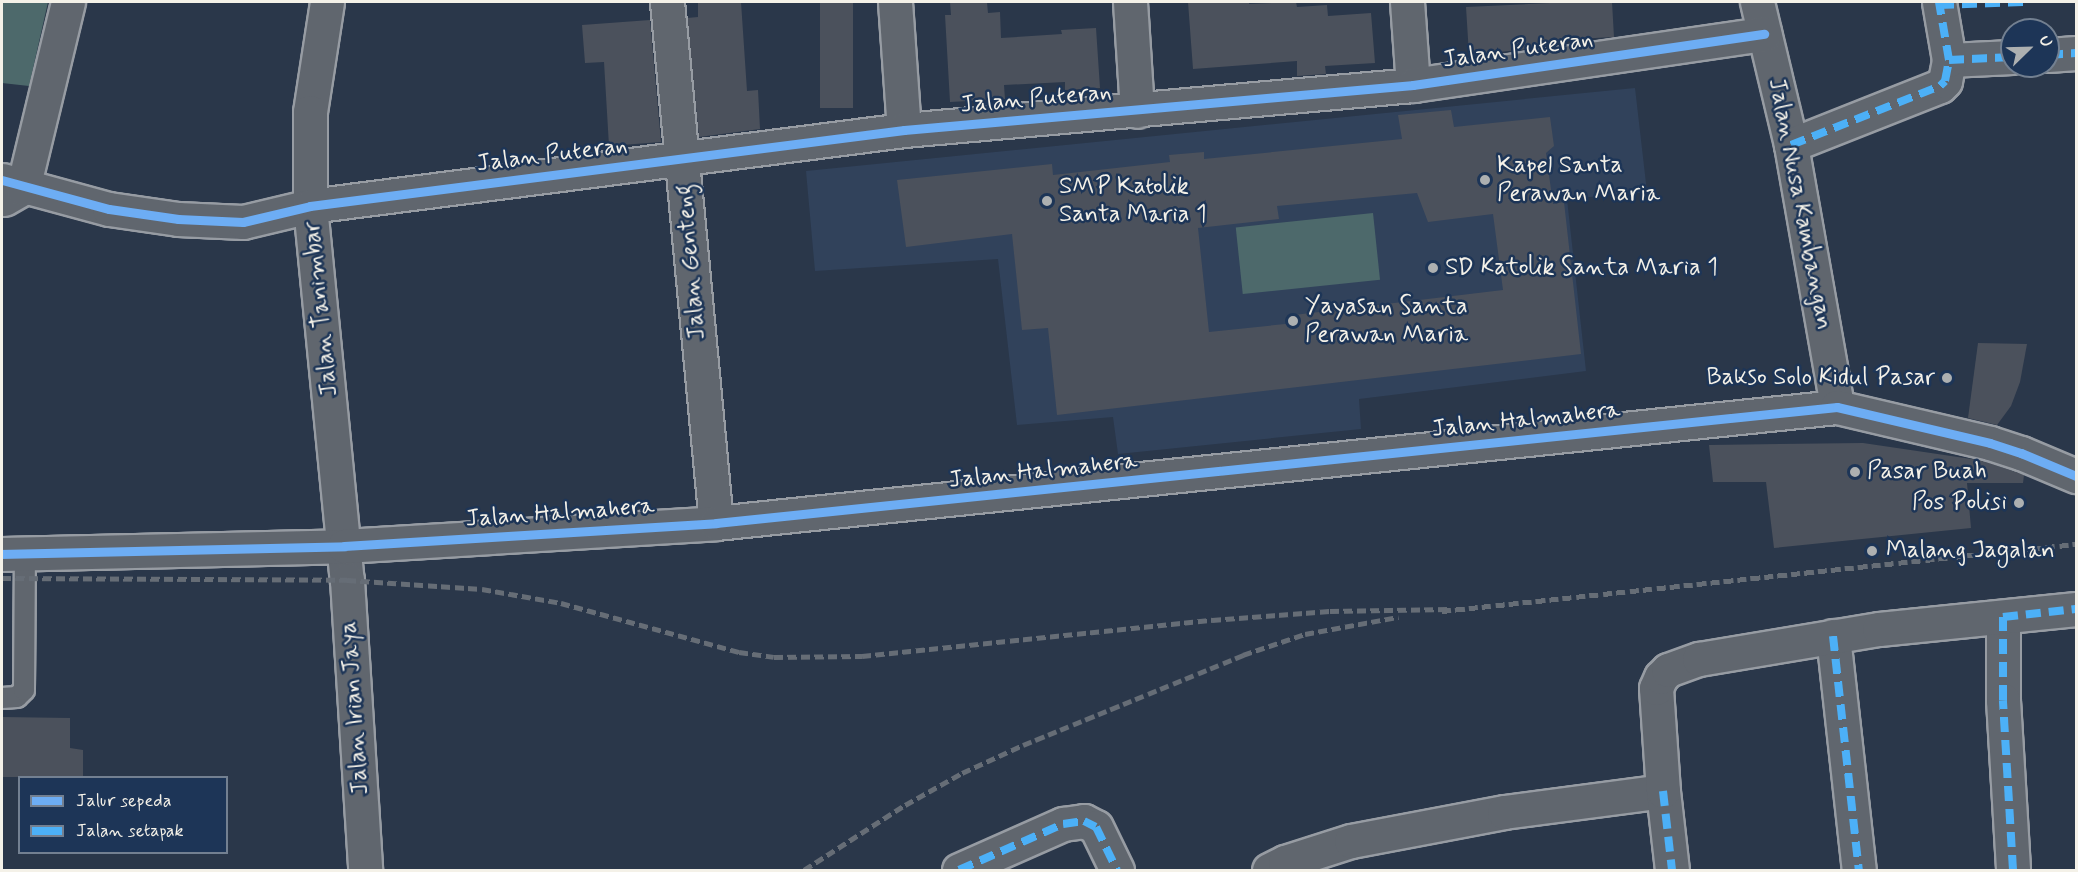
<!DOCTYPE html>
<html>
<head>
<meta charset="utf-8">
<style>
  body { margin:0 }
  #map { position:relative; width:2078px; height:872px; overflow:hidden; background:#2a374a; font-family:Mynerve,sans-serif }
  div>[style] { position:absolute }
  .built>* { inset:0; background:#31425b }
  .green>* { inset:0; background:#4d696b; transform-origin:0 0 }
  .building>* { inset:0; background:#4b515c; transform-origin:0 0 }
  .roads { filter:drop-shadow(2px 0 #979ca3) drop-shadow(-2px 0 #979ca3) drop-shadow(0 2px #979ca3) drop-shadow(0 -2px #979ca3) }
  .lane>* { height:20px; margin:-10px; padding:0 10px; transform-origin:10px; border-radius:10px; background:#60666e }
  .street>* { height:33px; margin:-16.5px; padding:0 16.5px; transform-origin:16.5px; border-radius:16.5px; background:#60666e }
  .secondary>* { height:33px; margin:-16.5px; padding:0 16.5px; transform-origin:16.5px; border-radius:16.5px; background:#60666e }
  .rail>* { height:4.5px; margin-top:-2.25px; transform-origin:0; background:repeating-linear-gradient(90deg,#666d76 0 9px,transparent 0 13.5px) }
  .quiet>* { height:8px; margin-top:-4px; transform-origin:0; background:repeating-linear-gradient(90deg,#4cb0f7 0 15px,transparent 0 23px) }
  .cycleway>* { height:9px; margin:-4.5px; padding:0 4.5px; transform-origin:4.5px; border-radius:4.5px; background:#6dadf4 }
  .dots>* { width:16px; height:16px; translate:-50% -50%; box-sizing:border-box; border:3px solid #1d3557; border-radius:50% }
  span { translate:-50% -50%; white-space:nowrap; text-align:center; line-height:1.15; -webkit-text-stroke:5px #1d3557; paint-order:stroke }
  .street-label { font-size:24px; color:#f4f1e8 }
  .poi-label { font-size:24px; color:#f4f1e8 }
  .left { translate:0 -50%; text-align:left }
  .right { translate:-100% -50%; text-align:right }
  .frame { position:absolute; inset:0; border:3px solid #f4f1e8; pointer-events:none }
  .legend { position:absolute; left:18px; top:776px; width:210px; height:78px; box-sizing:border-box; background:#1d3557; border:2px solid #738091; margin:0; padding:8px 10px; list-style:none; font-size:18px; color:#f4f1e8 }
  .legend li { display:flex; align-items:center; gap:12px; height:30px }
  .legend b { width:30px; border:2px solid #738091 }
  .north { position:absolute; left:2000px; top:18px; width:60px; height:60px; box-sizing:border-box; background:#1d3557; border:2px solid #738091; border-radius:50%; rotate:67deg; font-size:16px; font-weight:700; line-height:24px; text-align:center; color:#f4f1e8 }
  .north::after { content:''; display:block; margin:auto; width:21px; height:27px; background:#adb0b1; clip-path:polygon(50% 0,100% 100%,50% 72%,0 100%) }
</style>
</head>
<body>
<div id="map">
  <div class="built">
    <i style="clip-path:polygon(1635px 88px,1647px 192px,1567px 199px,1586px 371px,1359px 399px,1361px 429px,1118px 454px,1113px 417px,1017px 425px,998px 259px,815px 271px,806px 171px)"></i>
  </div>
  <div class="green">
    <i style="clip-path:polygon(2px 2px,48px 2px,29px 86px,2px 83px)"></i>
    <i style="left:1373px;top:213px;width:67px;height:138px;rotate:84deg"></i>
  </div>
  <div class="building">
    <i style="clip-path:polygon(698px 2px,741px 2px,747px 91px,758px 90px,760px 129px,699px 137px,687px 18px,698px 17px)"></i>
    <i style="left:820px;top:2px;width:33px;height:106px"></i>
    <i style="clip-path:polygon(950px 2px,987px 2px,988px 13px,1000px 12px,1001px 38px,1062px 34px,1061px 30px,1096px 28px,1100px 88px,1065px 90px,1065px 82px,1004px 85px,1005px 99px,950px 102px,945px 15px,951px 15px)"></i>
    <i style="clip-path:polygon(1188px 2px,1249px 2px,1249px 4px,1296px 2px,1297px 7px,1327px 5px,1328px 16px,1371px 13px,1375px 63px,1325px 66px,1326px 74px,1297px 76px,1297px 61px,1193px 69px)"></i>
    <i style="clip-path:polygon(1571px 2px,1612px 2px,1614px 37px,1538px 41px,1538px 48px,1469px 55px,1466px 7px)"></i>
    <i style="clip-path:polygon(650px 20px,661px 142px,609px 146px,604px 62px,585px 63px,582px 25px)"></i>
    <i style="clip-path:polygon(evenodd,1451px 110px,1454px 127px,1550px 117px,1554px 146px,1546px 153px,1553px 204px,1564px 202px,1581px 354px,1057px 415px,1048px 328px,1022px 330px,1012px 234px,906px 247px,897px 180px,1052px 164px,1053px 175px,1170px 162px,1169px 155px,1204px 152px,1204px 159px,1402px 139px,1398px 115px,1451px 110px,1417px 193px,1428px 222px,1493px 214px,1503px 290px,1294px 315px,1295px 323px,1209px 332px,1198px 228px,1279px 219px,1277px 206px,1417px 193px)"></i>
    <i style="clip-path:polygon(1978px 343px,2027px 344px,2020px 382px,2011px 406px,1997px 425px,1968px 418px)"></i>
    <i style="clip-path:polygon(1863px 443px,1985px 461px,2024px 475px,2023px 483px,1967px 483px,1971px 528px,1774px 548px,1766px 482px,1713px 482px,1709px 445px)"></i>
    <i style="clip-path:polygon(2px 717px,70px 718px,70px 748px,83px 750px,83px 777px,2px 777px)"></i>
  </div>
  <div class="roads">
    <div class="lane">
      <i style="left:2px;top:698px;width:15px;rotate:-4deg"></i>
      <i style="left:17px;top:697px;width:10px;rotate:-45deg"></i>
      <i style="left:24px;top:690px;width:136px;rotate:-89.6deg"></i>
    </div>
    <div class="street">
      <i style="left:327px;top:2px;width:111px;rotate:98.8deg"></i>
      <i style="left:310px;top:112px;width:94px;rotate:90deg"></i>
      <i style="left:310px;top:206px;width:376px;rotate:84.4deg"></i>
      <i style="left:347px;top:580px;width:291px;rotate:86.4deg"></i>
      <i style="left:667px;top:2px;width:523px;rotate:84.63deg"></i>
      <i style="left:895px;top:2px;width:128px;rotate:86deg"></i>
      <i style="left:1130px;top:2px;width:109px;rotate:86.3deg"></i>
      <i style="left:1407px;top:2px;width:83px;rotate:85.9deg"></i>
      <i style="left:1757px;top:2px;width:147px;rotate:76.6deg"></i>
      <i style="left:1791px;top:145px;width:266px;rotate:80deg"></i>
      <i style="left:2048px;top:55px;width:28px;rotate:-4deg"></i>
      <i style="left:1949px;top:60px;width:63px;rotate:-2.7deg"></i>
      <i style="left:1791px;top:145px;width:160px;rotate:-21.6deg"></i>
      <i style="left:1940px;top:86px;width:7px;rotate:-45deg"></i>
      <i style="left:1945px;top:81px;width:21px;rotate:-79deg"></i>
      <i style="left:1949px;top:60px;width:59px;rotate:-99.8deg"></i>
      <i style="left:2px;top:180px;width:111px;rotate:15.2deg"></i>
      <i style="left:109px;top:209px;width:70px;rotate:8.2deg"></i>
      <i style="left:178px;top:219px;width:65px;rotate:2.6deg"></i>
      <i style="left:243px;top:222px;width:69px;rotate:-13.4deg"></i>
      <i style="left:310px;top:206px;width:599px;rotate:-7.29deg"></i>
      <i style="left:904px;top:130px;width:511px;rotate:-5.05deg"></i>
      <i style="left:1413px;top:85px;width:355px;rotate:-8.3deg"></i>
      <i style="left:4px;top:199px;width:22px;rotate:-30deg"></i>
      <i style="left:23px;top:188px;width:191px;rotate:-76.4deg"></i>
      <i style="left:2003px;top:617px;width:83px;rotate:90deg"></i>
      <i style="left:2003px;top:700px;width:170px;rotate:86.6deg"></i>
      <i style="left:1833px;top:636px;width:235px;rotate:83.7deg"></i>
      <i style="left:959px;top:870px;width:114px;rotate:-23.9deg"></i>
      <i style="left:1063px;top:824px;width:21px;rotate:-8deg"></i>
      <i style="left:1084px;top:821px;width:13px;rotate:27deg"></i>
      <i style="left:1096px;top:827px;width:48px;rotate:64deg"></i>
      <i style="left:1269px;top:870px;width:18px;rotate:-27deg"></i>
      <i style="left:1285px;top:862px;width:69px;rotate:-17.7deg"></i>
      <i style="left:1351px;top:841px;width:156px;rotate:-10.7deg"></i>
      <i style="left:1504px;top:812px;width:160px;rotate:-7.5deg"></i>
      <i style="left:1672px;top:870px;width:80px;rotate:-96.5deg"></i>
      <i style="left:1663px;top:791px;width:103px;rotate:-93.9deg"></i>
      <i style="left:1656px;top:688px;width:12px;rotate:-66deg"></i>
      <i style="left:1661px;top:677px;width:10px;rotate:-45deg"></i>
      <i style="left:1668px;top:670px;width:33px;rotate:-20deg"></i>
      <i style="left:1699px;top:659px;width:182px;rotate:-9.5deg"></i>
      <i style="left:1879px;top:629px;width:198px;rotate:-5.8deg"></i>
    </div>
    <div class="secondary">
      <i style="left:2px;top:554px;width:342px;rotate:-1.3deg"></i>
      <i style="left:344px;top:546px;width:373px;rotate:-3.5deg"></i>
      <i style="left:716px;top:523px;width:1127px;rotate:-5.91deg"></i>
      <i style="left:1837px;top:407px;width:157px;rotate:13.2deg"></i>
      <i style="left:1990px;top:443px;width:33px;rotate:18deg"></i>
      <i style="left:2021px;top:453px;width:60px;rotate:22.7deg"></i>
    </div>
  </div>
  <div class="rail">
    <i style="left:2px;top:578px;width:345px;rotate:0.3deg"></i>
    <i style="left:347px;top:580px;width:135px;rotate:3.8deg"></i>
    <i style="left:482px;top:589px;width:80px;rotate:10deg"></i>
    <i style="left:561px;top:603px;width:185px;rotate:15.4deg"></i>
    <i style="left:739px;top:652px;width:35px;rotate:8deg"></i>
    <i style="left:774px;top:657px;width:88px;rotate:-0.7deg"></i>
    <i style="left:862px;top:656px;width:352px;rotate:-5.9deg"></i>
    <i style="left:1212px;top:620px;width:118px;rotate:-4.4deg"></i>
    <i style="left:1330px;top:611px;width:120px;rotate:-1deg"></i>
    <i style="left:1442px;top:611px;width:638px;rotate:-6.03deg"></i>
    <i style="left:804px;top:870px;width:120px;rotate:-32.8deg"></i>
    <i style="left:905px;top:805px;width:65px;rotate:-29.3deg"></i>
    <i style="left:962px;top:773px;width:67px;rotate:-24.7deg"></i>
    <i style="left:1023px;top:745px;width:238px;rotate:-22.2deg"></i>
    <i style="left:1243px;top:655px;width:65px;rotate:-18.7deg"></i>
    <i style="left:1305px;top:634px;width:95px;rotate:-10.4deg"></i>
  </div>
  <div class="quiet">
    <i style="left:1939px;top:5px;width:84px;rotate:-2deg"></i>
    <i style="left:2048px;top:55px;width:28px;rotate:-4deg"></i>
    <i style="left:1949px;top:60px;width:63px;rotate:-2.7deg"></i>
    <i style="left:1791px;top:145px;width:160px;rotate:-21.6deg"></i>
    <i style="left:1940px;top:86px;width:7px;rotate:-45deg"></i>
    <i style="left:1945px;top:81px;width:21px;rotate:-79deg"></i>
    <i style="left:1949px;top:60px;width:59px;rotate:-99.8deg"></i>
    <i style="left:1833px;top:636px;width:235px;rotate:83.7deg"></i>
    <i style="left:1663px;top:791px;width:80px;rotate:83.5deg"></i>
    <i style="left:959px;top:870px;width:114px;rotate:-23.9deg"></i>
    <i style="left:1063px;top:824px;width:21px;rotate:-8deg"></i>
    <i style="left:1084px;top:821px;width:13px;rotate:27deg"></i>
    <i style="left:1096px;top:827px;width:48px;rotate:64deg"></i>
    <i style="left:2013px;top:870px;width:170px;rotate:-93.4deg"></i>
    <i style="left:2003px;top:700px;width:83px;rotate:-90deg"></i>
    <i style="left:2003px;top:617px;width:73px;rotate:-6.3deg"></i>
  </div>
  <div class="cycleway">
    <i style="left:2px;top:180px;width:111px;rotate:15.2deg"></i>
    <i style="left:109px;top:209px;width:70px;rotate:8.2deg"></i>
    <i style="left:178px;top:219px;width:65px;rotate:2.6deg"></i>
    <i style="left:243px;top:222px;width:69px;rotate:-13.4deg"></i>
    <i style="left:310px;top:206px;width:599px;rotate:-7.29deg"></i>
    <i style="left:904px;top:130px;width:511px;rotate:-5.05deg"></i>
    <i style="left:1413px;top:85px;width:355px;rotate:-8.3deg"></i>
    <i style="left:2px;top:554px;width:342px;rotate:-1.3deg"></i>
    <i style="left:344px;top:546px;width:373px;rotate:-3.5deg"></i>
    <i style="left:716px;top:523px;width:1127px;rotate:-5.91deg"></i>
    <i style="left:1837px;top:407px;width:157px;rotate:13.2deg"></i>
    <i style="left:1990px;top:443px;width:33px;rotate:18deg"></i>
    <i style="left:2021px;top:453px;width:60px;rotate:22.7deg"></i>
  </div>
  <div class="dots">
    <i style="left:1485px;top:180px;background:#adb0b1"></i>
    <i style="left:1047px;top:201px;background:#adb0b1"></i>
    <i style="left:1433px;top:268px;background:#adb0b1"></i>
    <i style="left:1293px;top:321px;background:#adb0b1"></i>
    <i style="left:1947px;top:378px;background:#adb0b1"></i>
    <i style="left:1855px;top:472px;background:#adb0b1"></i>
    <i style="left:2019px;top:503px;background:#adb0b1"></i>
    <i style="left:1872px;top:551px;background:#adb0b1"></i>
  </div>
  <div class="street-label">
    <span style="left:1518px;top:50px;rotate:-8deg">Jalan Puteran</span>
    <span style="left:1036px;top:99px;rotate:-5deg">Jalan Puteran</span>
    <span style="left:552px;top:155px;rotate:-7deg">Jalan Puteran</span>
    <span style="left:1800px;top:204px;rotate:79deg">Jalan Nusa Kambangan</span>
    <span style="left:691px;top:262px;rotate:-95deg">Jalan Genteng</span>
    <span style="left:321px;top:309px;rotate:-96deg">Jalan Tanimbar</span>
    <span style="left:1526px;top:420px;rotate:-6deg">Jalan Halmahera</span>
    <span style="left:1043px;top:471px;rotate:-6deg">Jalan Halmahera</span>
    <span style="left:560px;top:513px;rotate:-4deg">Jalan Halmahera</span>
    <span style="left:355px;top:708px;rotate:-94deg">Jalan Irian Jaya</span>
  </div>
  <div class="poi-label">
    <span class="left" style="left:1497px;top:180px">Kapel Santa<br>Perawan Maria</span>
    <span class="left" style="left:1059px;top:201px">SMP Katolik<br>Santa Maria 1</span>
    <span class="left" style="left:1445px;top:268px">SD Katolik Santa Maria 1</span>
    <span class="left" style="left:1305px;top:321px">Yayasan Santa<br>Perawan Maria</span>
    <span class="right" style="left:1935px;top:378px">Bakso Solo Kidul Pasar</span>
    <span class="left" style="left:1867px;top:472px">Pasar Buah</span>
    <span class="right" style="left:2007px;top:503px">Pos Polisi</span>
    <span class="left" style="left:1886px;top:551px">Malang Jagalan</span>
  </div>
  <div class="frame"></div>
  <ul class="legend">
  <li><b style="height:8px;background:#6dadf4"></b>Jalur sepeda</li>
  <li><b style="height:8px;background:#4cb0f7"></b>Jalan setapak</li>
  </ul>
  <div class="north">U</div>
</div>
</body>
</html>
